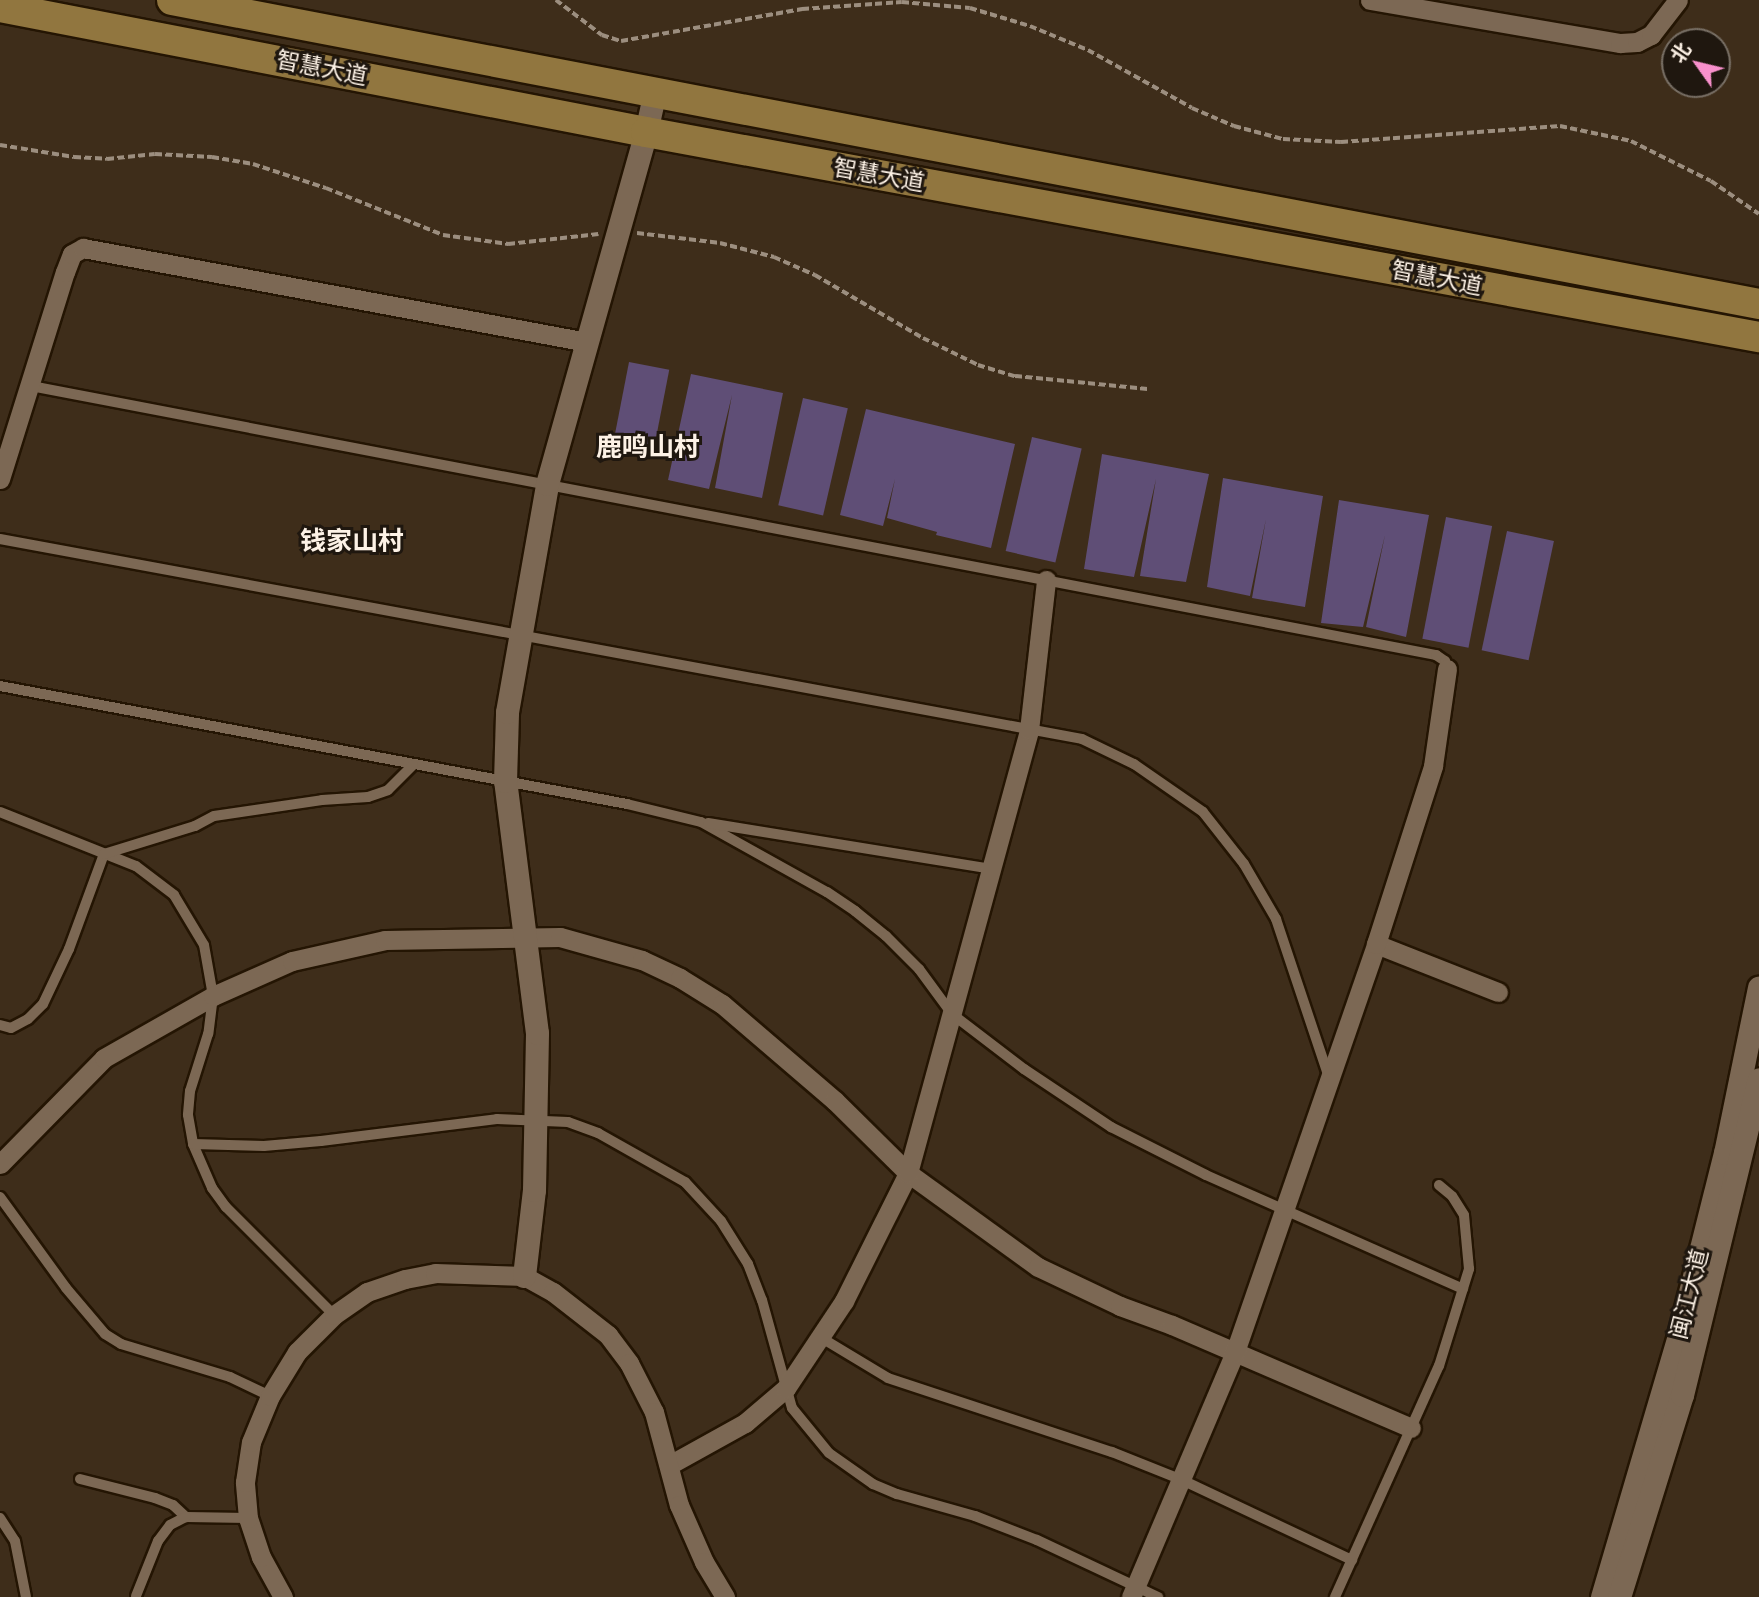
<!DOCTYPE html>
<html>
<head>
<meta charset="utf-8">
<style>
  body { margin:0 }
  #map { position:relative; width:1759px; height:1597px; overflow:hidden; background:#3e2d1a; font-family:"PT Sans","Noto Sans SC",sans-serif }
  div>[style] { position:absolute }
  .building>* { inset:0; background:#5f4e76; transform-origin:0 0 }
  .path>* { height:3.5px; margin-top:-1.75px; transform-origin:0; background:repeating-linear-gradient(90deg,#9c8e7f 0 7px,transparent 0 10.5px) }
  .roads { filter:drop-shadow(2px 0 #241503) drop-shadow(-2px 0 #241503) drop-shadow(0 2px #241503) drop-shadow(0 -2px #241503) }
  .service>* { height:10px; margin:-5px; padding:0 5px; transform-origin:5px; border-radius:5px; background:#7c6854 }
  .minor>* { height:19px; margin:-9.5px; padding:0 9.5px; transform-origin:9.5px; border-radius:9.5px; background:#7c6854 }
  .tertiary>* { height:23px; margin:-11.5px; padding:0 11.5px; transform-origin:11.5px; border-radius:11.5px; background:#7c6854 }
  .primary>* { height:30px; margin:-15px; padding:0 15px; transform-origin:15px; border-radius:15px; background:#91763f }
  span { translate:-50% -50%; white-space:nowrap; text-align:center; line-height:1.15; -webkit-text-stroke:6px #1f170f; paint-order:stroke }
  .street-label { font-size:23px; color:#fdf2e6 }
  .quarter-label { font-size:26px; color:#fdf2e6; font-weight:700 }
  .north { position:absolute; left:1661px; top:28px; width:70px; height:70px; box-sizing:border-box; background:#1f170f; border:2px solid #786f65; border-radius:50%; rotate:304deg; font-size:19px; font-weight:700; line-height:28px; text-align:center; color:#fdf2e6 }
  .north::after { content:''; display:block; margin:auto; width:24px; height:32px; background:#f890cc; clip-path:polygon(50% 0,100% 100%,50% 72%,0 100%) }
</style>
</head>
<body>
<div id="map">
  <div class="building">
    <i style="left:629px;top:362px;width:41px;height:90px;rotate:11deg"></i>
    <i style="clip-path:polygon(691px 374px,783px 393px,762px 498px,715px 488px,732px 395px,709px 489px,668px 480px)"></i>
    <i style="left:803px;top:398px;width:46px;height:110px;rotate:13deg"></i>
    <i style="clip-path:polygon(866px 409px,1015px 444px,991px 548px,936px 535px,937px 532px,887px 518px,895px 479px,883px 526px,840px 515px)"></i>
    <i style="left:1032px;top:437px;width:51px;height:117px;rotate:13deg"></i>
    <i style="clip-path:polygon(1102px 454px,1209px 474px,1186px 582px,1140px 576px,1156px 479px,1134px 577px,1084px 569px)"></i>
    <i style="clip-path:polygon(1223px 478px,1323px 496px,1305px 607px,1252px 598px,1266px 519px,1250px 596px,1207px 587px)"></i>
    <i style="clip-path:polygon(1339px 500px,1429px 515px,1406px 637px,1366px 627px,1385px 535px,1363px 627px,1321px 623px)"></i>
    <i style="left:1446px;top:517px;width:47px;height:124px;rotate:11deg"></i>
    <i style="left:1507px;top:531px;width:48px;height:122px;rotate:12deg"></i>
  </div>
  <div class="path">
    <i style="left:556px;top:0;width:58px;rotate:37.3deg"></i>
    <i style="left:602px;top:35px;width:20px;rotate:18deg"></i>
    <i style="left:621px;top:41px;width:184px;rotate:-10deg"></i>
    <i style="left:802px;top:9px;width:100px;rotate:-4deg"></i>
    <i style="left:902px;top:2px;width:68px;rotate:5deg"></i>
    <i style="left:970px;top:8px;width:63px;rotate:16.7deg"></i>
    <i style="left:1030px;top:26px;width:63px;rotate:22.5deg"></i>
    <i style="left:1088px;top:50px;width:119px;rotate:29.1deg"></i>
    <i style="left:1192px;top:108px;width:46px;rotate:23.2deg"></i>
    <i style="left:1234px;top:126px;width:51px;rotate:14.9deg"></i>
    <i style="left:1283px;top:139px;width:58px;rotate:3deg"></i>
    <i style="left:1341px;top:142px;width:220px;rotate:-4.2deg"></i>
    <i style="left:1560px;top:126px;width:73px;rotate:11.9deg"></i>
    <i style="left:1631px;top:141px;width:89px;rotate:26.6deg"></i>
    <i style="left:1711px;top:181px;width:58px;rotate:34.5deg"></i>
    <i style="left:0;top:145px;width:75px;rotate:9.2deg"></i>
    <i style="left:74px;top:157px;width:33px;rotate:3deg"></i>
    <i style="left:107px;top:159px;width:48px;rotate:-5.9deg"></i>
    <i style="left:155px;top:154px;width:57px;rotate:3deg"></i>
    <i style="left:212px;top:157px;width:42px;rotate:9.7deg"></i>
    <i style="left:253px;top:164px;width:77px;rotate:18.2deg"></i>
    <i style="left:326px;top:188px;width:126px;rotate:21.9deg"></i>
    <i style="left:443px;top:235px;width:66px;rotate:7.9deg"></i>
    <i style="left:508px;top:244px;width:91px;rotate:-6.3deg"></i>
    <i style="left:637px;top:233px;width:84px;rotate:6.9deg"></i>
    <i style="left:720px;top:243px;width:56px;rotate:14.5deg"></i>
    <i style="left:774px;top:257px;width:45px;rotate:23.7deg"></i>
    <i style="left:815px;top:275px;width:125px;rotate:30.3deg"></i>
    <i style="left:923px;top:338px;width:61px;rotate:26.1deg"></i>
    <i style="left:978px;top:365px;width:39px;rotate:17deg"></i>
    <i style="left:1015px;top:376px;width:133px;rotate:5.6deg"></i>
  </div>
  <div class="roads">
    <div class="service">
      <i style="left:31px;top:386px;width:1431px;rotate:10.84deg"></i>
      <i style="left:1436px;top:655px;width:11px;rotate:34deg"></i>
      <i style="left:1445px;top:661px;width:8px;rotate:76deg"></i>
      <i style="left:0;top:539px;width:1100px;rotate:10.47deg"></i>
      <i style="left:1082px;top:739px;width:58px;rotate:25.7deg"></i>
      <i style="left:1134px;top:764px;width:84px;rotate:34.8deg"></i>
      <i style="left:1203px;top:812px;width:66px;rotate:51.7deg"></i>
      <i style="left:1244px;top:864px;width:64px;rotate:59.8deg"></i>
      <i style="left:1276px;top:919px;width:163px;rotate:71.5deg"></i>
      <i style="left:0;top:686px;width:638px;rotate:10.66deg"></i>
      <i style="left:627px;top:804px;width:76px;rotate:13.7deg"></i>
      <i style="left:701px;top:822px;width:144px;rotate:29.1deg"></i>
      <i style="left:827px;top:892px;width:34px;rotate:34deg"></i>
      <i style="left:855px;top:911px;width:40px;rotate:39deg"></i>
      <i style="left:886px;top:936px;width:47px;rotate:45deg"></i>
      <i style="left:919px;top:969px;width:56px;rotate:53.7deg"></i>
      <i style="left:952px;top:1014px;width:91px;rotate:37.4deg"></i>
      <i style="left:1024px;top:1069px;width:105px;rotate:33.7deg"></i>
      <i style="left:1111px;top:1127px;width:106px;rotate:26.8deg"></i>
      <i style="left:1206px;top:1175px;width:281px;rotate:23.9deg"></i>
      <i style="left:0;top:812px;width:146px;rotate:21.7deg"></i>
      <i style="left:136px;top:866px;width:48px;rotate:37.3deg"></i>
      <i style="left:174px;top:895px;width:58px;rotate:59deg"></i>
      <i style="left:204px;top:945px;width:52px;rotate:80deg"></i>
      <i style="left:213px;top:996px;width:38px;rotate:97deg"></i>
      <i style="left:208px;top:1034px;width:60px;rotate:107.5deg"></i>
      <i style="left:190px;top:1091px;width:24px;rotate:95deg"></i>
      <i style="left:188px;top:1115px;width:29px;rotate:80deg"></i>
      <i style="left:193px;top:1144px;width:48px;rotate:66.6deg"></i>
      <i style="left:212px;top:1188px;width:24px;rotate:54deg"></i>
      <i style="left:226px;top:1207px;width:153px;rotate:45deg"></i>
      <i style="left:708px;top:823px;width:287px;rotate:9.2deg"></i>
      <i style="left:0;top:1025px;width:11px;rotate:15deg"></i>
      <i style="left:11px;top:1028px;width:19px;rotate:-28deg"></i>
      <i style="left:28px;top:1019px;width:21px;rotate:-45deg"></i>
      <i style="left:43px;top:1004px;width:61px;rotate:-64.7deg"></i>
      <i style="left:69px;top:949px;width:101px;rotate:-69.8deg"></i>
      <i style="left:104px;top:854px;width:95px;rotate:-17.1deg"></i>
      <i style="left:195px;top:826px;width:21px;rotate:-28deg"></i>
      <i style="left:214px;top:816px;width:109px;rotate:-8.4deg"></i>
      <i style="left:322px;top:800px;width:46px;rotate:-3.7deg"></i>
      <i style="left:368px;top:797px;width:21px;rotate:-19deg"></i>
      <i style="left:388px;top:790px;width:35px;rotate:-45deg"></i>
      <i style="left:193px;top:1144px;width:71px;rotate:1.6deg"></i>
      <i style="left:264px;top:1146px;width:57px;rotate:-5deg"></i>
      <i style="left:321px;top:1141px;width:177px;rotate:-7.1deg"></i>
      <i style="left:497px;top:1119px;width:71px;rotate:2.4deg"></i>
      <i style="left:568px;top:1122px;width:32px;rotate:20deg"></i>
      <i style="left:598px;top:1133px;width:100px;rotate:29.4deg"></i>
      <i style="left:685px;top:1182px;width:53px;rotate:47.3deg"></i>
      <i style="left:721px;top:1221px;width:51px;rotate:57.9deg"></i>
      <i style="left:748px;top:1264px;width:39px;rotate:69deg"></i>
      <i style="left:762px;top:1300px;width:112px;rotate:74.5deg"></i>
      <i style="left:792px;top:1408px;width:58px;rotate:50.6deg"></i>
      <i style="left:829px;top:1453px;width:54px;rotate:35.2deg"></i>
      <i style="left:873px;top:1484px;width:26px;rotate:23deg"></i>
      <i style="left:897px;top:1494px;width:81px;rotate:15.8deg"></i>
      <i style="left:975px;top:1516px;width:66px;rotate:21.2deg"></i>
      <i style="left:1037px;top:1540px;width:134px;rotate:25.2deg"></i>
      <i style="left:0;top:1197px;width:112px;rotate:54deg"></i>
      <i style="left:66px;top:1288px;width:60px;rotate:49.7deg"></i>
      <i style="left:105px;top:1334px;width:19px;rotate:32deg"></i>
      <i style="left:121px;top:1344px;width:114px;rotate:16.8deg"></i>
      <i style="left:230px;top:1377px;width:44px;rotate:25.4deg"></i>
      <i style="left:820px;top:1337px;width:79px;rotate:31.1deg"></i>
      <i style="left:888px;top:1378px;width:236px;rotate:18.3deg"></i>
      <i style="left:1112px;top:1452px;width:75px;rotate:21.8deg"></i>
      <i style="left:1182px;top:1480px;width:188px;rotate:25.2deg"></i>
      <i style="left:80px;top:1479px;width:77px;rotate:14.2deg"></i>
      <i style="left:155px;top:1498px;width:19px;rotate:21deg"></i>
      <i style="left:173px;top:1505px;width:18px;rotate:43deg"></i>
      <i style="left:186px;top:1517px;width:62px;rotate:0.9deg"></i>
      <i style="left:0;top:1518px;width:27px;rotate:57deg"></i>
      <i style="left:15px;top:1541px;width:57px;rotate:78.9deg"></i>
      <i style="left:136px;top:1596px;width:59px;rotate:-68.2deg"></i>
      <i style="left:158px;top:1541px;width:20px;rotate:-53deg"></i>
      <i style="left:170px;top:1525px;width:18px;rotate:-27deg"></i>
      <i style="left:1335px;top:1597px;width:253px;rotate:-65.8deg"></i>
      <i style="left:1439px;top:1366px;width:102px;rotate:-72.8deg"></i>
      <i style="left:1469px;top:1269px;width:54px;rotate:-95.3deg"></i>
      <i style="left:1464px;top:1215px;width:22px;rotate:-122deg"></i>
      <i style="left:1452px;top:1196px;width:17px;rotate:-140deg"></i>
    </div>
    <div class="minor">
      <i style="left:1370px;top:0;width:254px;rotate:9.8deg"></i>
      <i style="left:1620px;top:43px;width:17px;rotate:-3deg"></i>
      <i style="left:1637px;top:42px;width:16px;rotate:-27deg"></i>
      <i style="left:1651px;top:35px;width:44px;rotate:-52.4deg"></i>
      <i style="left:0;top:479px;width:217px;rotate:-72.6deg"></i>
      <i style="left:65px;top:272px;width:19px;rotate:-69deg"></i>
      <i style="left:72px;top:254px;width:13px;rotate:-29deg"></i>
      <i style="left:83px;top:248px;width:513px;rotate:10.56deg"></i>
      <i style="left:1376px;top:944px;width:131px;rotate:21.5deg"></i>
      <i style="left:0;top:1164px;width:148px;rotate:-45.5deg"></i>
      <i style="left:104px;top:1058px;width:125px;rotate:-29.6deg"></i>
      <i style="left:213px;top:996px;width:86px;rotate:-23.9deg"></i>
      <i style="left:292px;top:961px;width:95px;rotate:-12.7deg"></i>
      <i style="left:385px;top:940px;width:175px;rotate:-1deg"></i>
      <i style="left:560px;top:937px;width:85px;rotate:15.7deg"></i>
      <i style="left:642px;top:960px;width:42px;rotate:25.3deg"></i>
      <i style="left:680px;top:978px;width:49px;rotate:31.8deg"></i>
      <i style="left:722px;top:1004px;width:149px;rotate:40.6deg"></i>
      <i style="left:835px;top:1101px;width:103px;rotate:44.6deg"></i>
      <i style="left:908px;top:1173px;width:160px;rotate:35.9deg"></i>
      <i style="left:1038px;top:1267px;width:91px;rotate:25.4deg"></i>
      <i style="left:1120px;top:1306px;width:55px;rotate:20.1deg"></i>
      <i style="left:1172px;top:1325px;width:260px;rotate:23.3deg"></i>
      <i style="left:671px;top:1464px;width:85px;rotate:-29deg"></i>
      <i style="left:745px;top:1423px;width:54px;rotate:-40.5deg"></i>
      <i style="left:786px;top:1388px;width:105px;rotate:-56.3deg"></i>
      <i style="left:844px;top:1301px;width:143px;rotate:-63.4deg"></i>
      <i style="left:908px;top:1173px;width:459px;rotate:-74.7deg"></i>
      <i style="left:1029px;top:730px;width:151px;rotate:-83.5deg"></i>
      <i style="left:283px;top:1597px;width:46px;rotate:-118.8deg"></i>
      <i style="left:261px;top:1557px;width:41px;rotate:-108.4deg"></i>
      <i style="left:248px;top:1518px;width:36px;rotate:-95deg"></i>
      <i style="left:245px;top:1482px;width:40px;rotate:-81.5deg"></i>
      <i style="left:251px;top:1442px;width:50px;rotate:-67.6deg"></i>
      <i style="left:270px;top:1396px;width:52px;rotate:-58.5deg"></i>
      <i style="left:297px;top:1352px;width:52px;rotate:-45deg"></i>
      <i style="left:334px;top:1315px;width:40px;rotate:-34.9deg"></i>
      <i style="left:367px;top:1292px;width:40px;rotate:-18.9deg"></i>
      <i style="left:405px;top:1279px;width:31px;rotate:-11deg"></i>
      <i style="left:435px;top:1273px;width:89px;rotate:1.9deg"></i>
      <i style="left:524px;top:1276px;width:33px;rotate:29deg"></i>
      <i style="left:553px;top:1292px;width:70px;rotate:38deg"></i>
      <i style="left:608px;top:1335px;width:35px;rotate:53deg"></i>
      <i style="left:629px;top:1363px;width:55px;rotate:63deg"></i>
      <i style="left:654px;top:1412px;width:96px;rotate:75deg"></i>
      <i style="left:679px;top:1505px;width:62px;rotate:66.3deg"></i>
      <i style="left:704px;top:1562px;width:41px;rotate:59deg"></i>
      <i style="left:1131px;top:1597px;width:266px;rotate:-67deg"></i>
      <i style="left:1235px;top:1352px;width:432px;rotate:-70.9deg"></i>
      <i style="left:1376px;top:944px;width:187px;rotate:-72.2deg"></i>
      <i style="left:1433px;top:766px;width:98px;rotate:-81.8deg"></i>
    </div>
    <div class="tertiary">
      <i style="left:524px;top:1276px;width:87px;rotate:-83.4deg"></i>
      <i style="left:534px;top:1190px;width:157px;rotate:-88.9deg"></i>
      <i style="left:537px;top:1033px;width:254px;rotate:-97.2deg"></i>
      <i style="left:505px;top:781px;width:69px;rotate:-88.3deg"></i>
      <i style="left:507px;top:712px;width:231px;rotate:-80deg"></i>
      <i style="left:547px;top:484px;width:366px;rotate:-74.3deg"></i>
      <i style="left:646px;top:132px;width:42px;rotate:-77.6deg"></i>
      <i style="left:1602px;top:1597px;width:276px;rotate:-73.6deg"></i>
      <i style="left:1680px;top:1332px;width:185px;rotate:-75.9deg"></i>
      <i style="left:1725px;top:1153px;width:169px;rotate:-78.4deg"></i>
      <i style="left:1619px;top:1597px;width:212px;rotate:-72.7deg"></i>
      <i style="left:1682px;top:1395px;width:325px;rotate:-76.3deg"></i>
    </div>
    <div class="primary">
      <i style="left:172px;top:0;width:1616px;rotate:10.84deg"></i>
      <i style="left:0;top:7px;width:658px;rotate:10.95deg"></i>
      <i style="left:646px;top:132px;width:1132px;rotate:10.44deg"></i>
    </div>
  </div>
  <div class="street-label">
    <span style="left:322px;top:68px;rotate:11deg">智慧大道</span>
    <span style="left:879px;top:175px;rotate:10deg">智慧大道</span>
    <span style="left:1437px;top:278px;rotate:11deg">智慧大道</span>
    <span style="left:1689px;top:1294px;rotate:-76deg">闽江大道</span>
  </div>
  <div class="quarter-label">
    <span style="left:648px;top:447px">鹿鸣山村</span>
    <span style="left:352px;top:541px">钱家山村</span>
  </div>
  <div class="north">北</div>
</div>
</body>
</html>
